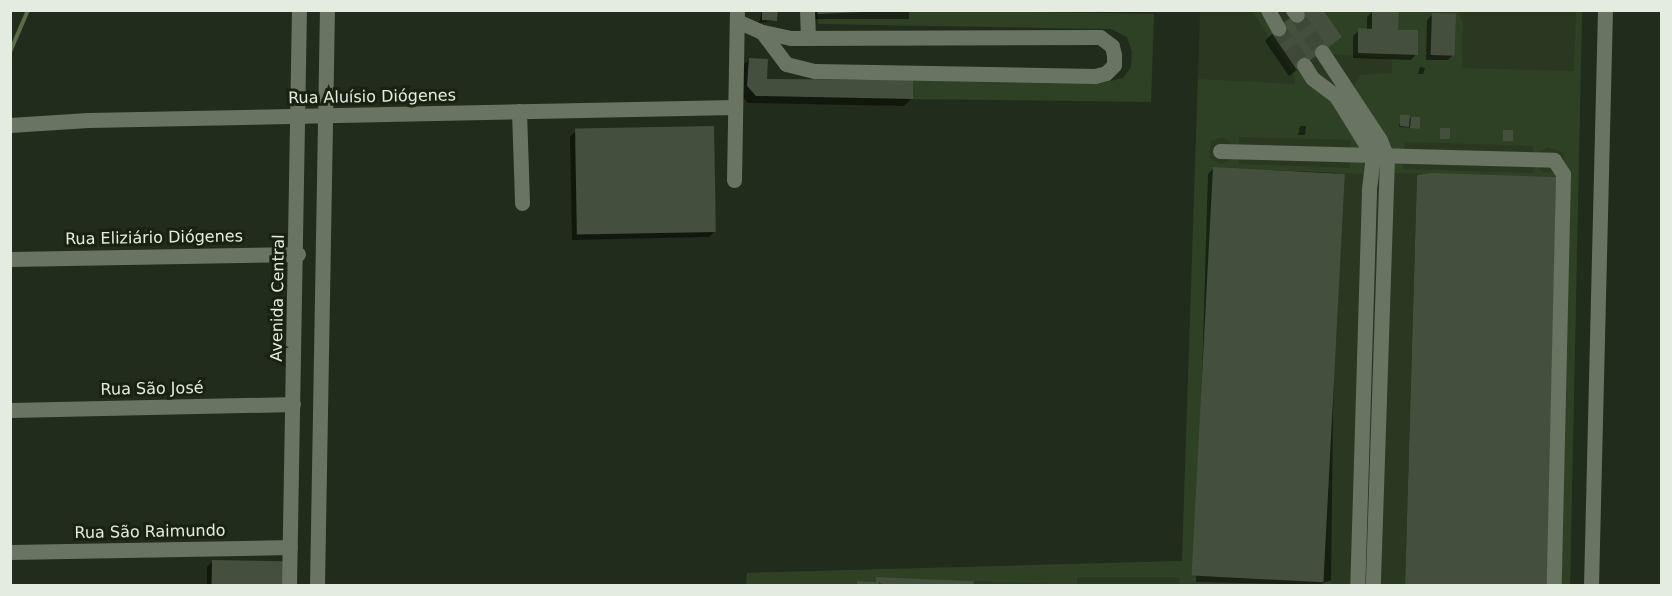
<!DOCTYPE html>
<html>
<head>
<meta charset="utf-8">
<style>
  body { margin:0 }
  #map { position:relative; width:1672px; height:596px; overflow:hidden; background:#222c1c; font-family:"DejaVu Sans",sans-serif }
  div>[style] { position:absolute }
  .built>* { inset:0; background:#2a3721 }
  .green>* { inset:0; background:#2f4124 }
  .shadow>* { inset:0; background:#0007; transform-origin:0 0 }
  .stream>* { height:4px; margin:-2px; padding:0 2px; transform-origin:2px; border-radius:2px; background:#576e47 }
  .building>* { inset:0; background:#444f3d; transform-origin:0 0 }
  .minor-tunnel>* { height:15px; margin-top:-7.5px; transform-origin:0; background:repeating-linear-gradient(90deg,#3f4939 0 15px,transparent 0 23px) }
  .minor>* { height:15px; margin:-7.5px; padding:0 7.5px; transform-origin:7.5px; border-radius:7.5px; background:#697463 }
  span { translate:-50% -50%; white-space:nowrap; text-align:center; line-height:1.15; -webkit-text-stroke:6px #192212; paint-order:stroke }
  .street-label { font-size:16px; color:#e4ebe0 }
  .frame { position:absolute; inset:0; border:12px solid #e4ebe0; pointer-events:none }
</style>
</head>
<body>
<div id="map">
  <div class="built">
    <i style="clip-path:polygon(1200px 11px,1582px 11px,1570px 585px,746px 586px,747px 573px,1182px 561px)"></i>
  </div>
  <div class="green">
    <i style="clip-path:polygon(911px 10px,1154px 14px,1151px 102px,913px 99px,913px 80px,1102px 83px,1123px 78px,1131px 67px,1132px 52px,1127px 37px,1111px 29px,818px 24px,818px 14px)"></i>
    <i style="clip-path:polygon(1252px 11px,1259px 11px,1306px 82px,1331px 99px,1361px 148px,1351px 150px,1351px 140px,1239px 137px,1239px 146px,1235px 146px,1223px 137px,1211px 141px,1209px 158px,1221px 164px,1239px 155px,1239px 164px,1350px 168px,1351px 159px,1366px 161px,1365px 174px,1213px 167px,1201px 576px,1326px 580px,1335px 585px,1180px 586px,1179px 577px,1077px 577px,1077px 585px,877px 577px,876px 582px,857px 581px,857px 585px,746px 586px,747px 573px,1182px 561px,1198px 79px,1295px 84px,1294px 75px)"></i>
    <i style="clip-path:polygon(1323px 11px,1458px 11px,1463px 24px,1462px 68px,1574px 71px,1576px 11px,1582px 11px,1570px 585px,1558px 585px,1564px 153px,1548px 147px,1534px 155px,1533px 146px,1405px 142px,1404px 152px,1394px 150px,1353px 89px,1360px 75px,1392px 73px,1392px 58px,1329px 54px,1325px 49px,1342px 37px)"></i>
    <i style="clip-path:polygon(1403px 161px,1403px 169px,1533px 173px,1536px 165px,1543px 172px,1556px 173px,1556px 177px,1395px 173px,1393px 165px)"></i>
  </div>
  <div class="shadow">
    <i style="clip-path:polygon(762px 10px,776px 20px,759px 23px)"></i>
    <i style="left:812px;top:10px;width:97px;height:9px"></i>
    <i style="clip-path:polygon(1373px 11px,1416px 54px,1411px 60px,1353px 58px,1353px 36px,1359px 30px,1367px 30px,1367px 17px)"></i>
    <i style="clip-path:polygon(1433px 14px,1453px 55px,1448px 60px,1426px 60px,1427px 20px)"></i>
    <i style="clip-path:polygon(1272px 34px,1340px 37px,1289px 76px,1265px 41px)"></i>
    <i style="clip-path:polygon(749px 60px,766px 80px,911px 99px,904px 106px,748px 103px,740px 94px,741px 67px)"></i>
    <i style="clip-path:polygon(1420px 67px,1425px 68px,1423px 74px,1418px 74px)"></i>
    <i style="clip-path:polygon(1401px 117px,1418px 119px,1418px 128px,1399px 127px)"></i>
    <i style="clip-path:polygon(1300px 126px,1306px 126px,1305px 135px,1298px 135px)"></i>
    <i style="clip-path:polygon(576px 131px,715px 231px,709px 237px,572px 240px,570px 137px)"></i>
    <i style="clip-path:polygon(1214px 168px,1336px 173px,1331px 580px,1319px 585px,1196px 582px,1208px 174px)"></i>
    <i style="clip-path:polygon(1417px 176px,1546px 586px,1405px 586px)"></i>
    <i style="clip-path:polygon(213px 561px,281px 586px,207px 586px,207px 567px)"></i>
  </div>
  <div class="stream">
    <i style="left:10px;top:52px;width:46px;rotate:-66.8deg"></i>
  </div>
  <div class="building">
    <i style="clip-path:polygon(762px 10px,778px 10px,777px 21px,762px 20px)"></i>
    <i style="clip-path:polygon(816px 10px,911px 10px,818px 14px)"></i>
    <i style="clip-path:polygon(1301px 10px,1323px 10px,1342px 37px,1297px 70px,1271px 32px)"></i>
    <i style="clip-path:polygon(1372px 10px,1399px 10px,1398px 30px,1418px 30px,1418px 55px,1358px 53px,1358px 28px,1372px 29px)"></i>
    <i style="left:1432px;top:13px;width:24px;height:42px;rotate:2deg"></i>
    <i style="clip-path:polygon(749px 58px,768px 59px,767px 79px,913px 80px,913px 99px,756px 96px,747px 86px)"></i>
    <i style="clip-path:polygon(1400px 115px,1410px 115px,1409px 127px,1400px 126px)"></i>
    <i style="clip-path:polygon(1411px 117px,1420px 117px,1420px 129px,1410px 128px)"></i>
    <i style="left:714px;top:126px;width:106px;height:139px;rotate:89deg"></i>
    <i style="left:1440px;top:128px;width:10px;height:11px"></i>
    <i style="left:1503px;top:130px;width:10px;height:11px"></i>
    <i style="left:1213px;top:167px;width:132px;height:409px;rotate:3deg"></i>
    <i style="clip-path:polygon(1431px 173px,1556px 177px,1548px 586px,1405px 586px,1417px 175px)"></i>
    <i style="left:212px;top:560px;width:71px;height:26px;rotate:1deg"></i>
    <i style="clip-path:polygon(876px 577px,974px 581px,973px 586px,884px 586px,879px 582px,879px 586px,857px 586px,857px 581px,876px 582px)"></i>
  </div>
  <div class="minor-tunnel">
    <i style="left:1297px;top:15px;width:45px;rotate:56deg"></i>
    <i style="left:1278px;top:28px;width:45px;rotate:54.9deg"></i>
  </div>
  <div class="minor">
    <i style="left:807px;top:10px;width:25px;rotate:88deg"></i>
    <i style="left:1268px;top:10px;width:21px;rotate:61deg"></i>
    <i style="left:1293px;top:10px;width:6px;rotate:51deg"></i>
    <i style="left:737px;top:21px;width:27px;rotate:24deg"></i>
    <i style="left:762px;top:32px;width:40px;rotate:53deg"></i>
    <i style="left:786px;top:64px;width:30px;rotate:14deg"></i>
    <i style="left:815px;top:71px;width:280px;rotate:1deg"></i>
    <i style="left:1095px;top:76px;width:11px;rotate:-15deg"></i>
    <i style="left:1106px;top:73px;width:11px;rotate:-45deg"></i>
    <i style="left:1114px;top:65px;width:10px;rotate:-90deg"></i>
    <i style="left:1114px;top:55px;width:9px;rotate:-103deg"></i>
    <i style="left:1112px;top:46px;width:15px;rotate:-143deg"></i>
    <i style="left:1100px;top:37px;width:309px;rotate:179.8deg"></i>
    <i style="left:791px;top:38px;width:30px;rotate:-168deg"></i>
    <i style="left:1322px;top:52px;width:105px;rotate:56.6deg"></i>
    <i style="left:1380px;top:140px;width:18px;rotate:68deg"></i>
    <i style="left:1387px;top:157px;width:429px;rotate:91.9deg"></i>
    <i style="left:1304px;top:65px;width:15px;rotate:58deg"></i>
    <i style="left:1312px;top:78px;width:30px;rotate:37deg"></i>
    <i style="left:1336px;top:96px;width:70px;rotate:58.3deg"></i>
    <i style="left:1373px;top:156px;width:35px;rotate:97deg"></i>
    <i style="left:1369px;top:191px;width:395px;rotate:91.7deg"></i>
    <i style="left:519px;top:111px;width:92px;rotate:88.1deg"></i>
    <i style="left:10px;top:125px;width:78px;rotate:-3.7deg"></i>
    <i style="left:88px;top:120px;width:647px;rotate:-1.15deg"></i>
    <i style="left:1220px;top:151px;width:334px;rotate:1.5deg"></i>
    <i style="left:1554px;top:160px;width:17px;rotate:57deg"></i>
    <i style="left:1563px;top:174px;width:412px;rotate:91.3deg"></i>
    <i style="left:734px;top:180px;width:167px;rotate:-89deg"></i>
    <i style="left:10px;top:259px;width:288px;rotate:-1deg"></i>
    <i style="left:10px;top:410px;width:283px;rotate:-1.2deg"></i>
    <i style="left:10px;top:552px;width:280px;rotate:-1deg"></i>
    <i style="left:289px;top:586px;width:576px;rotate:-89.01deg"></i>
    <i style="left:317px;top:586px;width:576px;rotate:-89.01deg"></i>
    <i style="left:1591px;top:586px;width:576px;rotate:-88.61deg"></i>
  </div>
  <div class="street-label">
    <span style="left:372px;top:97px;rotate:-1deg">Rua Aluísio Diógenes</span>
    <span style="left:154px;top:238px;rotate:-1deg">Rua Eliziário Diógenes</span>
    <span style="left:278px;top:298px;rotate:-89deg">Avenida Central</span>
    <span style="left:152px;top:389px;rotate:-1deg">Rua São José</span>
    <span style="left:150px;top:532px;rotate:-1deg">Rua São Raimundo</span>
  </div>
  <div class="frame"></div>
</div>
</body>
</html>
